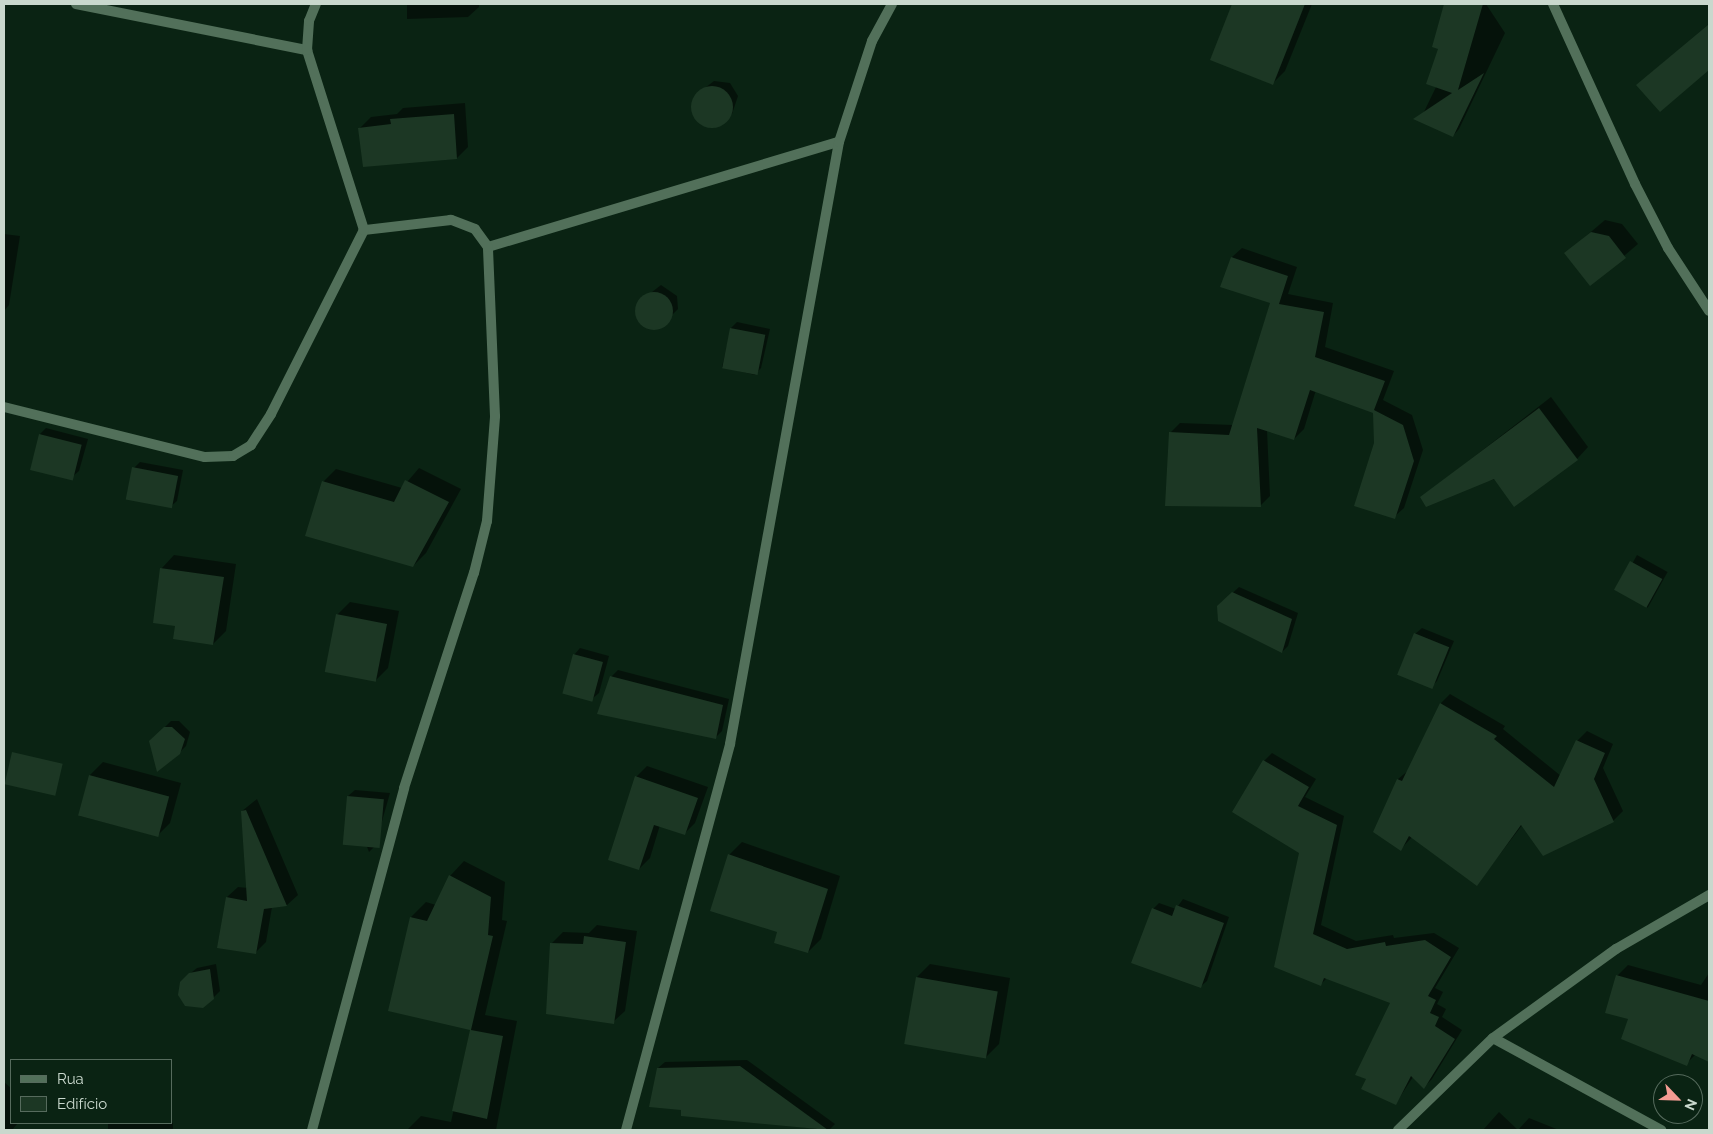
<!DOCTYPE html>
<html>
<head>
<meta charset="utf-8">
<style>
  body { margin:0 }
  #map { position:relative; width:1713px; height:1134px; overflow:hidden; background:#0a2313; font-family:Raleway,sans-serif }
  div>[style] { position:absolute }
  .shadow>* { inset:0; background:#0007; transform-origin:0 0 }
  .building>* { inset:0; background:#1c3724; transform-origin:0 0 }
  .round { border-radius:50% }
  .street>* { height:10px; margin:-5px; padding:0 5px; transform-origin:5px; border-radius:5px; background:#52705a }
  span { translate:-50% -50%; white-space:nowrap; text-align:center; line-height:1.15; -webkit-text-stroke:4px #0a2313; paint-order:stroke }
  .frame { position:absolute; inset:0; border:5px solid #c9d8cd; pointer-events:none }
  .legend { position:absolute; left:10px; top:1059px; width:162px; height:65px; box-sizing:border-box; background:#0a2313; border:1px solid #566b5d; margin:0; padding:6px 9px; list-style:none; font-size:15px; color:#c9d8cd }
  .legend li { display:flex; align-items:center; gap:10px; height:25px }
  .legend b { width:25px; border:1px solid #566b5d }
  .north { position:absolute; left:1653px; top:1074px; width:50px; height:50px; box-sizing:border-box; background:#0a2313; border:1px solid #566b5d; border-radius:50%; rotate:114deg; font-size:14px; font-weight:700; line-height:20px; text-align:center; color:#c9d8cd }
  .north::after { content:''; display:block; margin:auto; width:18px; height:22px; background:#f59c93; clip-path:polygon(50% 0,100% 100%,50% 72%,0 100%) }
</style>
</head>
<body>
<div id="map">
  <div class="shadow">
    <i style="clip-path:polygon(407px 4px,479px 4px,479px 7px,468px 17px,407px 19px)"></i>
    <i style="clip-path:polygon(1234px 4px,1312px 4px,1285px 71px,1272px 84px,1211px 59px)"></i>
    <i style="clip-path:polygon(1445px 4px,1486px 4px,1505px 33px,1459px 129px,1453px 136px,1420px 120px,1436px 87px,1440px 48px,1433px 47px)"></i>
    <i style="clip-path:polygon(1709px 24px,1709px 68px,1660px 111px,1651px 73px)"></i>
    <i style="clip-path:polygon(714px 81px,730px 83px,738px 96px,732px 114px,714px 126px,701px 123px,692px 107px,697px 94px)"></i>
    <i style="clip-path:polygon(465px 103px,468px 147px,457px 158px,359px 129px,371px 117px,397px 114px,403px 108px)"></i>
    <i style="clip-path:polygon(1605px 220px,1622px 224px,1638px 244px,1591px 284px,1566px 253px)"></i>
    <i style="clip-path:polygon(4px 234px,20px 236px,9px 305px,4px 311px)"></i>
    <i style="clip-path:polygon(1242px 248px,1297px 267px,1288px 294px,1333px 303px,1325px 347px,1394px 371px,1383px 400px,1412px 415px,1423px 450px,1404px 508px,1394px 517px,1376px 444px,1375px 412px,1316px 390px,1304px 429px,1294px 439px,1267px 430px,1270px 496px,1260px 506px,1170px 433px,1180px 423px,1233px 425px,1271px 302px,1232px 257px)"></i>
    <i style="clip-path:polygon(661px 285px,677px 296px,678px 309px,660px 327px,648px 327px,637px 314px,638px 303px)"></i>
    <i style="clip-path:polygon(737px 322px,770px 329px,761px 368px,755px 375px,722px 367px,731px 328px)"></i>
    <i style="clip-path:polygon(1551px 397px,1588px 447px,1577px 459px,1422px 497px)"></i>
    <i style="clip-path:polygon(46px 428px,88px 439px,79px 471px,72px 477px,40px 434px)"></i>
    <i style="clip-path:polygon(140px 462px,183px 470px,177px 501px,170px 507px,134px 468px)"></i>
    <i style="clip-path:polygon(419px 468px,461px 489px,426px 553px,413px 566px,323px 482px,336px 469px,402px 488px)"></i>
    <i style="clip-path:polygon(174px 555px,236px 564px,226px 631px,213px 644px,176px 625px,154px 622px,162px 568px)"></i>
    <i style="left:1637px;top:555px;width:35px;height:41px;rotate:29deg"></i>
    <i style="clip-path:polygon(1239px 587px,1298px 613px,1288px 646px,1282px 652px,1225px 600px)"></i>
    <i style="clip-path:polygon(350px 602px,399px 611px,388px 668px,376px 680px,337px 615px)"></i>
    <i style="clip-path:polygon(1422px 628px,1454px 641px,1437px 681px,1431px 687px,1415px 634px)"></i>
    <i style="clip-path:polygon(580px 648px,609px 656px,599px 693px,592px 699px,574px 655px)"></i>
    <i style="clip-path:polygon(618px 670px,729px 699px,722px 731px,716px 737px,599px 713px,612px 676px)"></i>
    <i style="clip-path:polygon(1450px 694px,1505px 726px,1503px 729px,1561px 776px,1577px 741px,1587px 731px,1613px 744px,1603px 768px,1623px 811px,1613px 821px,1523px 824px,1477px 884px,1412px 837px,1401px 849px,1398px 779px,1409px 770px,1441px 703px)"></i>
    <i style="clip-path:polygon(171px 721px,179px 721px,190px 732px,186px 746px,179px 753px,151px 741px)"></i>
    <i style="clip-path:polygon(1272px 753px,1316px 779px,1305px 797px,1344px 816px,1321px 925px,1356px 941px,1393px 935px,1394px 938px,1434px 933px,1459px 948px,1435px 988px,1443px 992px,1437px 1004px,1446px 1009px,1442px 1017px,1462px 1030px,1432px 1079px,1424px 1087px,1413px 1077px,1396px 1103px,1367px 1078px,1392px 1002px,1327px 978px,1320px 985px,1300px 852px,1264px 761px)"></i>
    <i style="clip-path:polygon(103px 762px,181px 783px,170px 823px,157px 836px,80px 816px,90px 775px)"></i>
    <i style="clip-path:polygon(647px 766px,708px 787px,695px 823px,685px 833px,660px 825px,650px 858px,639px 869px,636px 777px)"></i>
    <i style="clip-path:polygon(355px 790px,390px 793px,375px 846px,369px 852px,348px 796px)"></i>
    <i style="clip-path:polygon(257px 799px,298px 895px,287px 905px,272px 907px,266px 942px,255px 953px,227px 897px,238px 887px,248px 888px,242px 811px)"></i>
    <i style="clip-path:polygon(742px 842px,840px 876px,821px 939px,808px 952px,779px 932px,729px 855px)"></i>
    <i style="clip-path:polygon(464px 861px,505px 882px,502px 920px,507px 921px,485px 1015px,517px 1021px,496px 1130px,407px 1130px,421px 1116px,451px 1122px,471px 1029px,411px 917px,426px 902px,436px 905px,450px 876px)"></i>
    <i style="clip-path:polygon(1183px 899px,1229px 917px,1207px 981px,1200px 987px,1153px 909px,1159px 903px,1176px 909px)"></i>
    <i style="clip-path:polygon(597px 925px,637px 931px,625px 1011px,613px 1022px,551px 944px,563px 932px,589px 933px)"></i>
    <i style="clip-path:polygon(216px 964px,220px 991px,213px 998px,187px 976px,197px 968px)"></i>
    <i style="clip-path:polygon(930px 964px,1010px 978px,999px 1044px,986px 1057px,917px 977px)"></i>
    <i style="clip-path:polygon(1628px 965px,1701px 985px,1709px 973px,1709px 1060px,1696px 1054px,1686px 1064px,1630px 1018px,1617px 976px)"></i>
    <i style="clip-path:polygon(747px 1060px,835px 1124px,829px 1130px,682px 1114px,683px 1109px,658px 1068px,665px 1062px)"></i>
    <i style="clip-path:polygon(4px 1082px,11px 1088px,11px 1123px,18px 1123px,12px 1130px,4px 1130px)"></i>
    <i style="clip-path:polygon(1499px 1112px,1518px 1130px,1529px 1118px,1559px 1130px,1483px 1130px)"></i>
    <i style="left:108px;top:1123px;width:65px;height:9px"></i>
  </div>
  <div class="building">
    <i style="clip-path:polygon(1232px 4px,1305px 4px,1273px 85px,1210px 60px)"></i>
    <i style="clip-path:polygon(1444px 4px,1483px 4px,1458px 90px,1484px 73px,1453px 137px,1413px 119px,1452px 93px,1426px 84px,1438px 49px,1432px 47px)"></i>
    <i style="clip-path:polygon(1709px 24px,1709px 70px,1660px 112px,1636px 85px)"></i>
    <i class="round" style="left:691px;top:86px;width:42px;height:42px"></i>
    <i style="clip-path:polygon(454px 114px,457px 159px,363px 167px,358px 128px,391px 124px,390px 119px)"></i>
    <i style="clip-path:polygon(1591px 232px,1609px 236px,1626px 258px,1590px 286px,1564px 253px)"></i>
    <i style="clip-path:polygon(1231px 257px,1288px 276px,1279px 304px,1324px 312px,1315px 357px,1385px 381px,1374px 410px,1403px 425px,1414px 461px,1395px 519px,1354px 506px,1374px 443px,1373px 413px,1310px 390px,1294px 440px,1257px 428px,1261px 507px,1165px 506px,1169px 432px,1229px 435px,1270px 303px,1220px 287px)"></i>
    <i class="round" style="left:635px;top:292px;width:38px;height:38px"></i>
    <i style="left:730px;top:328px;width:36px;height:41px;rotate:11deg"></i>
    <i style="clip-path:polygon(1539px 408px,1578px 460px,1514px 507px,1494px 479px,1426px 507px,1420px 497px)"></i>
    <i style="left:39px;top:434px;width:44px;height:37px;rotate:14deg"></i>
    <i style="left:132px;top:467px;width:47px;height:33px;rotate:11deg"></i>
    <i style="clip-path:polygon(405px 480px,449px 502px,413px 567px,305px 536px,322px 481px,394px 502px)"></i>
    <i style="left:1630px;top:561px;width:37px;height:33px;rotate:29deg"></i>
    <i style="clip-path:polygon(160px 568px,224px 577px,213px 645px,173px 639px,175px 626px,153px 623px)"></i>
    <i style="clip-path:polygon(1232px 592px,1292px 619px,1282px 653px,1218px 621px,1217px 606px)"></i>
    <i style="left:336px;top:614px;width:52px;height:59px;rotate:11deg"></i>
    <i style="left:1414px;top:633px;width:38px;height:45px;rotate:22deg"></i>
    <i style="left:573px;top:654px;width:31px;height:41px;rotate:15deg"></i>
    <i style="clip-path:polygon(610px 676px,723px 705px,716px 739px,597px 714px)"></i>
    <i style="clip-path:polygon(1440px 703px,1497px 736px,1494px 739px,1554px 787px,1576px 740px,1605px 753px,1594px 779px,1614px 822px,1543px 856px,1521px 825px,1477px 886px,1409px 836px,1401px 851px,1373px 832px,1397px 779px,1402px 781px)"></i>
    <i style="clip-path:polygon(164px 727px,172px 727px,185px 739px,180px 754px,157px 772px,149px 741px)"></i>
    <i style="left:12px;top:752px;width:52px;height:33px;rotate:13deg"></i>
    <i style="clip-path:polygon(1263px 760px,1309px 787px,1298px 806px,1337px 825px,1313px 934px,1347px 949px,1385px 942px,1386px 946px,1425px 940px,1451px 957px,1428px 996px,1436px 1000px,1430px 1013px,1439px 1017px,1435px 1026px,1455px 1039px,1424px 1089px,1411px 1076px,1396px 1105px,1361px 1089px,1366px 1079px,1355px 1075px,1390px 1003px,1324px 978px,1321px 986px,1274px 967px,1299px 853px,1232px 812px)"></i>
    <i style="left:89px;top:775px;width:83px;height:42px;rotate:15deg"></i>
    <i style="clip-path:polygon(635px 776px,698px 798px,685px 835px,654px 825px,639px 870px,608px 860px)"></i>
    <i style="left:347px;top:796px;width:37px;height:49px;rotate:5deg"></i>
    <i style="clip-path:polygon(246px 810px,287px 906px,264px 909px,256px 954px,217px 948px,226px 897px,247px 901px,241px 811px)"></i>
    <i style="clip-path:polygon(728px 854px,828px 889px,808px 953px,774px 943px,777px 932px,710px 911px)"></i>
    <i style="clip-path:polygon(449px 875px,491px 897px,488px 935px,493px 936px,471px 1030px,503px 1036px,487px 1119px,452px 1111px,470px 1030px,388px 1011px,410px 917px,427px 921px)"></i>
    <i style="clip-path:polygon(1176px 905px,1224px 923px,1201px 988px,1131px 963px,1152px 908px,1172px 916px)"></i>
    <i style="clip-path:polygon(584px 936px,626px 942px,614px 1024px,546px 1014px,550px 943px,583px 944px)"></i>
    <i style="clip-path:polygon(210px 969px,214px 999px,203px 1008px,185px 1006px,178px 995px,180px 982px,189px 973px)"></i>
    <i style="clip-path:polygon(1616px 975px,1709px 1001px,1709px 1062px,1692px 1054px,1687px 1066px,1621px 1039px,1628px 1019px,1605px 1013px)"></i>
    <i style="left:916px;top:977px;width:83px;height:68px;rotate:10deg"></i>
    <i style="clip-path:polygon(740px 1066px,828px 1130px,681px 1116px,681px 1110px,649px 1107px,657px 1068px)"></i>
  </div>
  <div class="street">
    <i style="left:76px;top:4px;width:236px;rotate:11.3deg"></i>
    <i style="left:1553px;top:4px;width:198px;rotate:65.5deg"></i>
    <i style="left:1635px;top:184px;width:72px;rotate:62.7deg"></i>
    <i style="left:1668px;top:248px;width:75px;rotate:56.9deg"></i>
    <i style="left:488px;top:247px;width:366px;rotate:-16.7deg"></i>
    <i style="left:4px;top:407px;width:207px;rotate:14deg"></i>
    <i style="left:205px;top:457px;width:28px;rotate:-2deg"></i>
    <i style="left:233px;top:456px;width:21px;rotate:-31deg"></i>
    <i style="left:251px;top:445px;width:37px;rotate:-57deg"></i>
    <i style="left:271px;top:414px;width:206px;rotate:-63.2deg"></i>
    <i style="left:1493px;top:1038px;width:192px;rotate:28.7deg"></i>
    <i style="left:312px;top:1130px;width:354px;rotate:-74.9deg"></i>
    <i style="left:404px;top:788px;width:226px;rotate:-72deg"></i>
    <i style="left:474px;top:573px;width:54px;rotate:-76deg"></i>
    <i style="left:487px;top:521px;width:105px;rotate:-85.6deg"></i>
    <i style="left:495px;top:416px;width:169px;rotate:-92.4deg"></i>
    <i style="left:488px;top:247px;width:22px;rotate:-126deg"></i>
    <i style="left:475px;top:229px;width:26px;rotate:-159deg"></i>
    <i style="left:451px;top:220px;width:88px;rotate:173.4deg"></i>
    <i style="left:364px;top:230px;width:189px;rotate:-107.6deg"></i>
    <i style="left:307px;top:50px;width:29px;rotate:-86deg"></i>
    <i style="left:309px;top:21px;width:18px;rotate:-68deg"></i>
    <i style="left:626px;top:1130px;width:400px;rotate:-74.9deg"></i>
    <i style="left:730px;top:744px;width:612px;rotate:-79.74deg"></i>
    <i style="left:839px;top:142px;width:106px;rotate:-71.9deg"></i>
    <i style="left:872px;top:41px;width:42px;rotate:-61.6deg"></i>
    <i style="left:1398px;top:1130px;width:132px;rotate:-44.1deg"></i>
    <i style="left:1493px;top:1038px;width:152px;rotate:-35.9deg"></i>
    <i style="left:1616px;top:949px;width:108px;rotate:-30.1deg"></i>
  </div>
  <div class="frame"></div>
  <ul class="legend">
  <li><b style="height:6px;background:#52705a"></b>Rua</li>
  <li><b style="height:14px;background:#1c3724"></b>Edifício</li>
  </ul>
  <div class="north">N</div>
</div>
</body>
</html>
